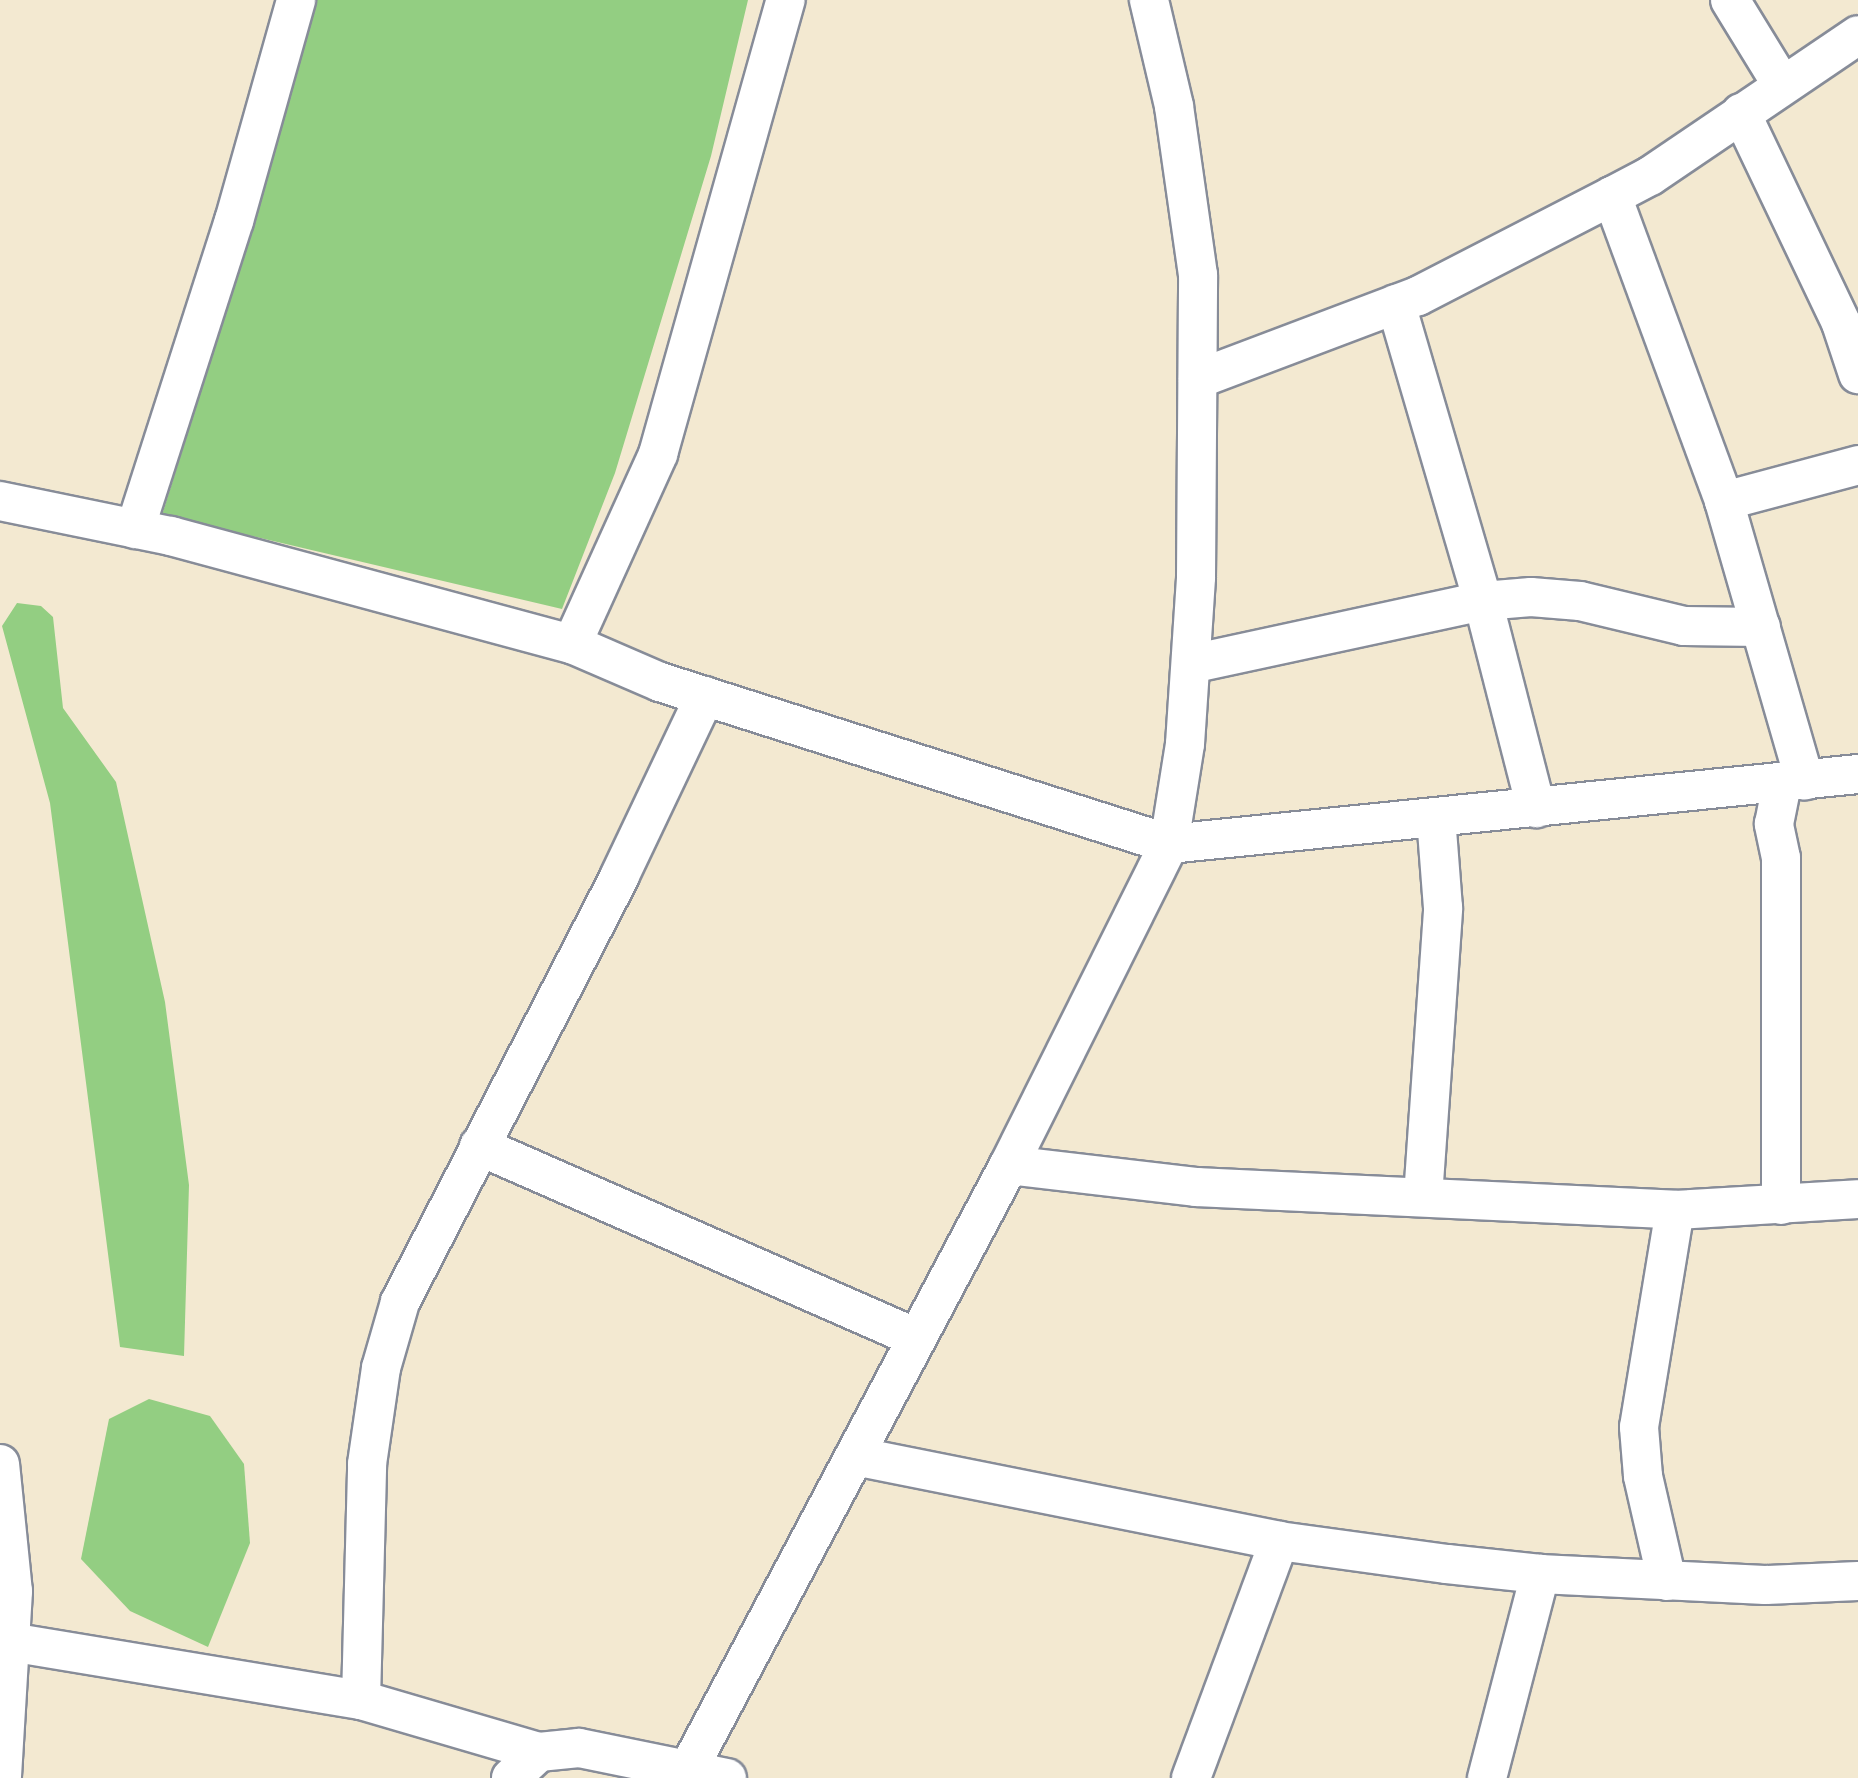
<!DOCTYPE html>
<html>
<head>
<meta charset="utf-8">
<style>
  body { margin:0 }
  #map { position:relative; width:1858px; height:1778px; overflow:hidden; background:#f3e9d1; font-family:"Old Standard TT",serif }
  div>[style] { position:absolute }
  .green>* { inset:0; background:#93ce82 }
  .roads { filter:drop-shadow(2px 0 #878c98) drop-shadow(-2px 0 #878c98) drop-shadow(0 2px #878c98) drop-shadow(0 -2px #878c98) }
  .minor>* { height:38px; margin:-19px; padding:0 19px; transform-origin:19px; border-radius:19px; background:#fff }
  span { translate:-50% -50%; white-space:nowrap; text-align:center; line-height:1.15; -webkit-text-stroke:9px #fbf7ec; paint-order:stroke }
</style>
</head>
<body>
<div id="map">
  <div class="green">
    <i style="clip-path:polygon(315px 0,748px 0,711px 156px,615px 473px,562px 609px,162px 515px,254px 222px)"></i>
    <i style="clip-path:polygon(17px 603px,41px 606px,53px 617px,63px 708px,116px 782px,165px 1002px,189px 1185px,184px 1356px,120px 1347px,50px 803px,2px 626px)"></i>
    <i style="clip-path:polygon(149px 1399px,210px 1416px,244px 1464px,250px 1543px,208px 1647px,130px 1611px,81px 1559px,109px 1419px)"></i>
  </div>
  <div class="roads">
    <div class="minor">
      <i style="left:1730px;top:0;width:100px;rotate:58.5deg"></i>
      <i style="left:1741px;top:113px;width:233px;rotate:64.5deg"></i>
      <i style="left:1841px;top:323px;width:54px;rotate:71.6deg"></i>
      <i style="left:1612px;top:196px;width:325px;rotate:69.8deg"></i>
      <i style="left:1724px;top:501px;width:291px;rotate:73.9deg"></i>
      <i style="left:1396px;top:304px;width:309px;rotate:73.7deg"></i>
      <i style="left:1483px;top:601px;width:214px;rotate:75.6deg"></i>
      <i style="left:1198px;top:379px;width:235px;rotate:-20.7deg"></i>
      <i style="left:1418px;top:296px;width:218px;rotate:-27.3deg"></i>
      <i style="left:1612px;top:196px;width:43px;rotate:-27.8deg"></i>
      <i style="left:1650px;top:176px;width:251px;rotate:-34.1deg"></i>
      <i style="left:0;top:501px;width:175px;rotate:11.6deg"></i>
      <i style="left:171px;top:536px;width:415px;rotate:15.1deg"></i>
      <i style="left:572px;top:644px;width:96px;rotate:23.4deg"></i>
      <i style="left:660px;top:682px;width:534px;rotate:17.65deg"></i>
      <i style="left:1169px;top:844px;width:693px;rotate:-5.8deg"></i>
      <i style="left:1724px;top:501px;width:139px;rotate:-15deg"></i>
      <i style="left:135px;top:529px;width:324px;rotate:-72.2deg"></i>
      <i style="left:234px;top:221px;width:230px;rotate:-74.3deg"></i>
      <i style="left:572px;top:644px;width:209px;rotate:-65.6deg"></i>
      <i style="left:658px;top:454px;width:472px;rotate:-74.3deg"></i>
      <i style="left:1191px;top:664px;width:299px;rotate:-12.2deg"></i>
      <i style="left:1483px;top:601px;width:48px;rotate:-4.8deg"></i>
      <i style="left:1531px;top:597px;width:49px;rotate:4.7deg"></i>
      <i style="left:1580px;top:601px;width:107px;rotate:13.5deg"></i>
      <i style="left:1684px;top:626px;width:77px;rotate:0.7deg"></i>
      <i style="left:479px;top:1146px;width:476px;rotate:23.7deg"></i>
      <i style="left:1009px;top:1165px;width:188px;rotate:6.7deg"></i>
      <i style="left:1196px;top:1187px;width:480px;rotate:2.7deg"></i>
      <i style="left:1675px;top:1210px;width:183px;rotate:-3.4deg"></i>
      <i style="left:1423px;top:1197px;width:290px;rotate:-86deg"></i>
      <i style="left:1443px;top:908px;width:90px;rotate:-94.4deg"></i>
      <i style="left:1781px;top:1205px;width:347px;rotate:-90deg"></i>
      <i style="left:1781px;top:858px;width:35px;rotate:-102deg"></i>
      <i style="left:1774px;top:824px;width:41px;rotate:-78.7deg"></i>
      <i style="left:855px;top:1456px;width:432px;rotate:11.3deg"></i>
      <i style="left:1279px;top:1541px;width:170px;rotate:7.8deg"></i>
      <i style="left:1447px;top:1564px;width:94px;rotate:6.1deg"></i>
      <i style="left:1540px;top:1574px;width:225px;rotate:2.8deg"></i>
      <i style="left:1765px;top:1585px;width:93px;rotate:-2.5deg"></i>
      <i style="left:0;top:1464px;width:128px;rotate:84.2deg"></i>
      <i style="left:13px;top:1591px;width:187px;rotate:93.4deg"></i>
      <i style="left:1667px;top:1581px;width:108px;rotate:-102.9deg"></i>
      <i style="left:1643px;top:1476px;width:49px;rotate:-94.7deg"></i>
      <i style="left:1639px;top:1427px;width:220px;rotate:-80.6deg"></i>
      <i style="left:10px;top:1642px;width:356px;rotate:9.4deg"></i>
      <i style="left:361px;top:1700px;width:185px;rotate:16.3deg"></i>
      <i style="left:361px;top:1700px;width:236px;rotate:-88.5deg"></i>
      <i style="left:367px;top:1464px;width:97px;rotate:-81.7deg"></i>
      <i style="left:381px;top:1368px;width:69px;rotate:-73.9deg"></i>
      <i style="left:400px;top:1302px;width:480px;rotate:-62.7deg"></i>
      <i style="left:620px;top:875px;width:198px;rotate:-64.6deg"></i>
      <i style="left:689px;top:1768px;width:683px;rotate:-62.05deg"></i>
      <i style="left:1009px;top:1165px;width:359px;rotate:-63.5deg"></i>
      <i style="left:1169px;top:844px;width:101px;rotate:-80.9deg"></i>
      <i style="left:1185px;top:744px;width:167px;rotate:-86.2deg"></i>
      <i style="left:1196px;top:577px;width:302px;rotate:-89.6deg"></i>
      <i style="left:1198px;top:275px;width:171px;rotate:-98.1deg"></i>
      <i style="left:1174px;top:106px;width:109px;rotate:-103.3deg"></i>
      <i style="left:511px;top:1778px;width:38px;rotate:-43deg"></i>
      <i style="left:539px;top:1752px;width:40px;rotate:-5.7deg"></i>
      <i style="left:579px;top:1748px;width:151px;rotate:11.5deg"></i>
      <i style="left:1191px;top:1778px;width:253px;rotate:-69.6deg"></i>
      <i style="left:1487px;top:1778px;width:211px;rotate:-75.4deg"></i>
    </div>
  </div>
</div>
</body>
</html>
